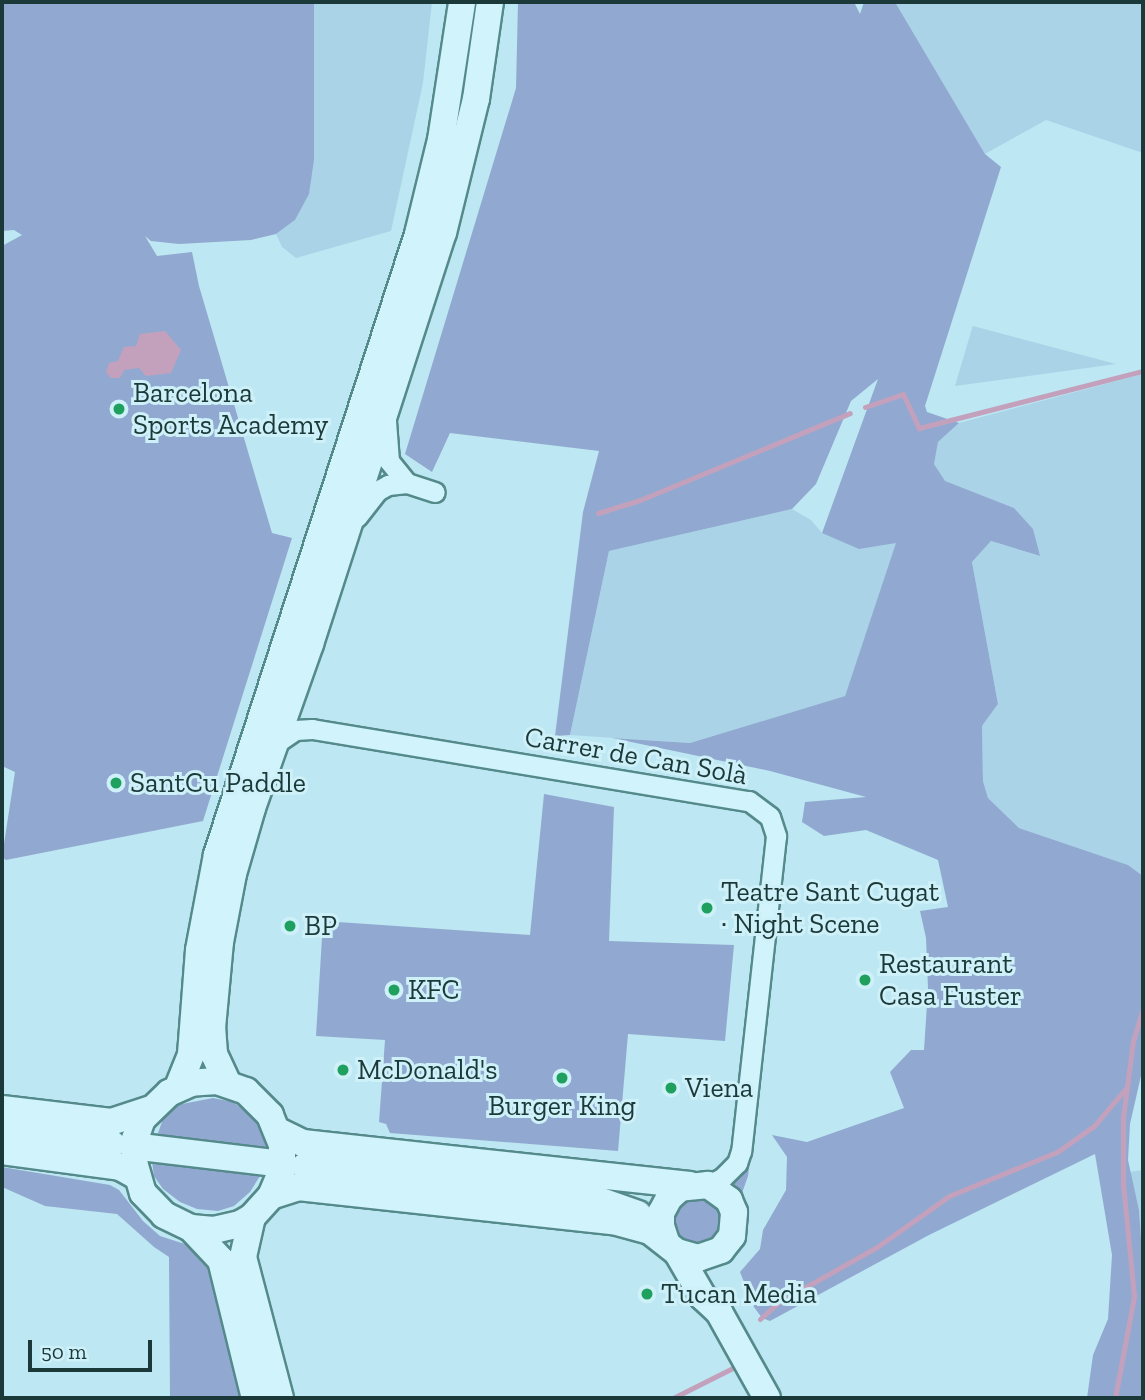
<!DOCTYPE html>
<html>
<head>
<meta charset="utf-8">
<style>
  body { margin:0 }
  #map { position:relative; width:1145px; height:1400px; overflow:hidden; background:#bde7f2; font-family:"Zilla Slab",serif }
  div>[style] { position:absolute }
  .farmland>* { inset:0; background:#aad3e8 }
  .green>* { inset:0; background:#91a9d0 }
  .round { border-radius:50% }
  .water>* { inset:0; background:#c3a1bc }
  .stream>* { height:5px; margin:-2.5px; padding:0 2.5px; transform-origin:2.5px; border-radius:2.5px; background:#c3a1bc }
  .roads { filter:drop-shadow(2px 0 #558a8b) drop-shadow(-2px 0 #558a8b) drop-shadow(0 2px #558a8b) drop-shadow(0 -2px #558a8b) }
  .street>* { height:19px; margin:-9.5px; padding:0 9.5px; transform-origin:9.5px; border-radius:9.5px; background:#d1f3fc }
  .secondary>* { height:26px; margin:-13px; padding:0 13px; transform-origin:13px; border-radius:13px; background:#d1f3fc }
  .dots>* { width:19px; height:19px; translate:-50% -50%; box-sizing:border-box; border:4px solid #cef0f8; border-radius:50% }
  span { translate:-50% -50%; white-space:nowrap; text-align:center; line-height:1.15; -webkit-text-stroke:6px #cef0f8; paint-order:stroke }
  .poi-label { font-size:28px; color:#1b3939 }
  .left { translate:0 -50%; text-align:left }
  .street-label { font-size:28px; color:#1b3939 }
  .frame { position:absolute; inset:0; border:4px solid #1b3939; pointer-events:none }
  .scale { position:absolute; left:28px; top:1340px; width:124px; height:32px; box-sizing:border-box; border:4px solid #1b3939; border-top:0; padding-left:9px; font-size:21px; line-height:24px; white-space:nowrap; color:#1b3939; -webkit-text-stroke:5px #cef0f8; paint-order:stroke }
</style>
</head>
<body>
<div id="map">
  <div class="farmland">
    <i style="clip-path:polygon(314px 2px,432px 2px,423px 83px,391px 231px,296px 258px,282px 247px,276px 234px,295px 220px,314px 160px)"></i>
    <i style="clip-path:polygon(895px 2px,1143px 2px,1143px 153px,1046px 120px,985px 154px)"></i>
    <i style="clip-path:polygon(973px 325px,973px 326px,1116px 364px,955px 386px)"></i>
    <i style="clip-path:polygon(1143px 374px,1143px 876px,1128px 865px,1019px 828px,988px 798px,983px 781px,982px 726px,998px 704px,972px 562px,991px 541px,1039px 556px,1014px 508px,945px 482px,933px 464px,938px 442px,959px 423px)"></i>
    <i style="clip-path:polygon(792px 509px,811px 520px,822px 533px,897px 542px,845px 696px,690px 743px,570px 735px,609px 551px)"></i>
    <i style="clip-path:polygon(1143px 1170px,1143px 1274px,1139px 1210px,1130px 1172px)"></i>
  </div>
  <div class="green">
    <i style="clip-path:polygon(2px 2px,314px 2px,314px 160px,309px 194px,295px 220px,276px 234px,251px 240px,179px 244px,151px 241px,145px 236px,157px 256px,192px 252px,199px 286px,272px 533px,292px 538px,203px 821px,6px 860px,2px 857px,15px 772px,2px 766px,2px 246px,22px 235px,14px 230px,2px 231px)"></i>
    <i style="clip-path:polygon(518px 2px,854px 2px,860px 14px,864px 2px,895px 2px,985px 154px,1001px 167px,925px 406px,927px 412px,959px 423px,938px 442px,934px 464px,945px 481px,1014px 508px,1033px 529px,1040px 556px,991px 541px,972px 562px,998px 704px,982px 726px,983px 781px,988px 798px,1019px 828px,1128px 865px,1143px 876px,1143px 1067px,1130px 1124px,1128px 1160px,1139px 1210px,1142px 1252px,1143px 1398px,1087px 1398px,1093px 1355px,1108px 1319px,1112px 1255px,1095px 1154px,929px 1235px,770px 1321px,762px 1318px,754px 1307px,740px 1272px,760px 1249px,763px 1230px,786px 1190px,787px 1157px,772px 1135px,807px 1142px,904px 1108px,890px 1072px,911px 1050px,924px 1050px,928px 989px,926px 938px,920px 911px,948px 907px,938px 860px,866px 830px,824px 836px,802px 822px,805px 802px,866px 797px,770px 771px,612px 738px,690px 743px,845px 696px,896px 543px,859px 549px,822px 533px,878px 379px,851px 401px,816px 484px,792px 509px,609px 551px,570px 735px,555px 736px,583px 512px,599px 451px,450px 433px,432px 472px,405px 454px,516px 88px)"></i>
    <i style="clip-path:polygon(544px 794px,614px 807px,609px 941px,734px 945px,725px 1041px,628px 1034px,618px 1151px,390px 1133px,386px 1124px,379px 1122px,385px 1040px,316px 1036px,323px 921px,530px 935px)"></i>
    <i style="clip-path:polygon(213px 1098px,233px 1102px,249px 1114px,261px 1129px,266px 1147px,157px 1136px,164px 1116px,177px 1105px)"></i>
    <i style="clip-path:polygon(752px 1123px,755px 1123px,748px 1176px,740px 1199px,729px 1184px,746px 1166px)"></i>
    <i style="clip-path:polygon(152px 1162px,260px 1176px,250px 1192px,234px 1206px,218px 1211px,197px 1209px,180px 1202px,163px 1189px,154px 1176px)"></i>
    <i style="clip-path:polygon(2px 1167px,110px 1185px,119px 1190px,143px 1221px,160px 1236px,191px 1246px,208px 1263px,244px 1398px,170px 1398px,169px 1257px,154px 1247px,117px 1214px,45px 1206px,2px 1187px)"></i>
    <i class="round" style="left:673px;top:1197px;width:50px;height:50px"></i>
  </div>
  <div class="water">
    <i style="clip-path:polygon(165px 331px,181px 350px,171px 373px,146px 376px,139px 368px,124px 370px,120px 378px,111px 378px,106px 372px,109px 363px,118px 361px,124px 347px,136px 346px,140px 334px)"></i>
  </div>
  <div class="stream">
    <i style="left:865px;top:407px;width:40px;rotate:-18.9deg"></i>
    <i style="left:903px;top:394px;width:38px;rotate:65deg"></i>
    <i style="left:919px;top:428px;width:231px;rotate:-14.3deg"></i>
    <i style="left:598px;top:513px;width:44px;rotate:-17.2deg"></i>
    <i style="left:640px;top:500px;width:227px;rotate:-22.5deg"></i>
    <i style="left:760px;top:1319px;width:25px;rotate:-42deg"></i>
    <i style="left:779px;top:1302px;width:112px;rotate:-29.3deg"></i>
    <i style="left:877px;top:1247px;width:88px;rotate:-35.3deg"></i>
    <i style="left:949px;top:1196px;width:117px;rotate:-22.2deg"></i>
    <i style="left:1057px;top:1152px;width:45px;rotate:-35.1deg"></i>
    <i style="left:1094px;top:1126px;width:51px;rotate:-49.8deg"></i>
    <i style="left:673px;top:1398px;width:69px;rotate:-26.6deg"></i>
    <i style="left:1115px;top:1398px;width:104px;rotate:-79.4deg"></i>
    <i style="left:1134px;top:1296px;width:113px;rotate:-95.6deg"></i>
    <i style="left:1123px;top:1184px;width:67px;rotate:-90deg"></i>
    <i style="left:1123px;top:1117px;width:77px;rotate:-82.5deg"></i>
    <i style="left:1133px;top:1041px;width:34px;rotate:-73deg"></i>
  </div>
  <div class="roads">
    <div class="street">
      <i style="left:386px;top:421px;width:40px;rotate:85.7deg"></i>
      <i style="left:389px;top:461px;width:28px;rotate:51deg"></i>
      <i style="left:357px;top:517px;width:33px;rotate:-52deg"></i>
      <i style="left:377px;top:491px;width:13px;rotate:-29deg"></i>
      <i style="left:388px;top:485px;width:19px;rotate:-6deg"></i>
      <i style="left:407px;top:483px;width:29px;rotate:18deg"></i>
      <i style="left:276px;top:743px;width:23px;rotate:-34deg"></i>
      <i style="left:295px;top:730px;width:17px;rotate:-3deg"></i>
      <i style="left:312px;top:729px;width:443px;rotate:9.4deg"></i>
      <i style="left:749px;top:801px;width:26px;rotate:37deg"></i>
      <i style="left:770px;top:817px;width:20px;rotate:72deg"></i>
      <i style="left:776px;top:836px;width:317px;rotate:96.3deg"></i>
      <i style="left:741px;top:1151px;width:13px;rotate:108deg"></i>
      <i style="left:737px;top:1163px;width:21px;rotate:135deg"></i>
      <i style="left:722px;top:1178px;width:16px;rotate:153deg"></i>
    </div>
    <div class="secondary">
      <i style="left:228px;top:1084px;width:33px;rotate:-115deg"></i>
      <i style="left:214px;top:1054px;width:26px;rotate:-94deg"></i>
      <i style="left:212px;top:1028px;width:86px;rotate:-84.7deg"></i>
      <i style="left:220px;top:942px;width:69px;rotate:-79.2deg"></i>
      <i style="left:233px;top:874px;width:69px;rotate:-73.9deg"></i>
      <i style="left:252px;top:808px;width:174px;rotate:-70.5deg"></i>
      <i style="left:310px;top:644px;width:432px;rotate:-72.1deg"></i>
      <i style="left:443px;top:233px;width:138px;rotate:-76.2deg"></i>
      <i style="left:476px;top:99px;width:98px;rotate:-81.8deg"></i>
      <i style="left:178px;top:1087px;width:35px;rotate:-68deg"></i>
      <i style="left:191px;top:1054px;width:104px;rotate:-85.6deg"></i>
      <i style="left:199px;top:950px;width:97px;rotate:-79.3deg"></i>
      <i style="left:217px;top:855px;width:653px;rotate:-72.06deg"></i>
      <i style="left:418px;top:234px;width:97px;rotate:-76.3deg"></i>
      <i style="left:441px;top:140px;width:140px;rotate:-81.3deg"></i>
      <i style="left:2px;top:1109px;width:110px;rotate:6.8deg"></i>
      <i style="left:111px;top:1122px;width:40px;rotate:-18deg"></i>
      <i style="left:2px;top:1130px;width:111px;rotate:7.3deg"></i>
      <i style="left:278px;top:1131px;width:28px;rotate:26deg"></i>
      <i style="left:303px;top:1143px;width:389px;rotate:6.2deg"></i>
      <i style="left:149px;top:1148px;width:119px;rotate:6.8deg"></i>
      <i style="left:2px;top:1151px;width:119px;rotate:7.7deg"></i>
      <i style="left:120px;top:1167px;width:18px;rotate:29deg"></i>
      <i style="left:305px;top:1166px;width:284px;rotate:6.1deg"></i>
      <i style="left:587px;top:1196px;width:54px;rotate:19.4deg"></i>
      <i style="left:271px;top:1196px;width:28px;rotate:-67deg"></i>
      <i style="left:282px;top:1170px;width:25px;rotate:-90deg"></i>
      <i style="left:282px;top:1145px;width:32px;rotate:-112deg"></i>
      <i style="left:270px;top:1115px;width:34px;rotate:-135deg"></i>
      <i style="left:246px;top:1091px;width:31px;rotate:-161deg"></i>
      <i style="left:217px;top:1081px;width:26px;rotate:176deg"></i>
      <i style="left:191px;top:1083px;width:24px;rotate:156deg"></i>
      <i style="left:169px;top:1093px;width:37px;rotate:136deg"></i>
      <i style="left:142px;top:1119px;width:21px;rotate:109deg"></i>
      <i style="left:135px;top:1139px;width:23px;rotate:92deg"></i>
      <i style="left:134px;top:1162px;width:32px;rotate:74deg"></i>
      <i style="left:143px;top:1193px;width:30px;rotate:46deg"></i>
      <i style="left:164px;top:1215px;width:30px;rotate:26deg"></i>
      <i style="left:191px;top:1228px;width:23px;rotate:5deg"></i>
      <i style="left:214px;top:1230px;width:27px;rotate:-13deg"></i>
      <i style="left:240px;top:1224px;width:14px;rotate:-30deg"></i>
      <i style="left:252px;top:1217px;width:28px;rotate:-48deg"></i>
      <i style="left:271px;top:1196px;width:28px;rotate:-18deg"></i>
      <i style="left:298px;top:1187px;width:317px;rotate:6.2deg"></i>
      <i style="left:613px;top:1221px;width:38px;rotate:15deg"></i>
      <i style="left:650px;top:1231px;width:34px;rotate:38deg"></i>
      <i style="left:677px;top:1252px;width:22px;rotate:16deg"></i>
      <i style="left:698px;top:1258px;width:24px;rotate:-19deg"></i>
      <i style="left:721px;top:1250px;width:18px;rotate:-52deg"></i>
      <i style="left:732px;top:1236px;width:24px;rotate:-85deg"></i>
      <i style="left:734px;top:1212px;width:13px;rotate:-113deg"></i>
      <i style="left:729px;top:1200px;width:26px;rotate:-144deg"></i>
      <i style="left:708px;top:1185px;width:28px;rotate:174deg"></i>
      <i style="left:680px;top:1188px;width:15px;rotate:138deg"></i>
      <i style="left:669px;top:1198px;width:17px;rotate:118deg"></i>
      <i style="left:661px;top:1213px;width:13px;rotate:90deg"></i>
      <i style="left:661px;top:1226px;width:16px;rotate:72deg"></i>
      <i style="left:252px;top:1217px;width:41px;rotate:102.7deg"></i>
      <i style="left:243px;top:1257px;width:146px;rotate:75.3deg"></i>
      <i style="left:191px;top:1228px;width:44px;rotate:46.8deg"></i>
      <i style="left:221px;top:1260px;width:142px;rotate:76.2deg"></i>
      <i style="left:677px;top:1252px;width:52px;rotate:60deg"></i>
      <i style="left:703px;top:1297px;width:22px;rotate:43deg"></i>
      <i style="left:719px;top:1312px;width:98px;rotate:60.8deg"></i>
    </div>
  </div>
  <div class="dots">
    <i style="left:119px;top:409px;background:#1fa05e"></i>
    <i style="left:116px;top:783px;background:#1fa05e"></i>
    <i style="left:707px;top:908px;background:#1fa05e"></i>
    <i style="left:290px;top:926px;background:#1fa05e"></i>
    <i style="left:865px;top:980px;background:#1fa05e"></i>
    <i style="left:394px;top:990px;background:#1fa05e"></i>
    <i style="left:343px;top:1070px;background:#1fa05e"></i>
    <i style="left:562px;top:1078px;background:#1fa05e"></i>
    <i style="left:671px;top:1088px;background:#1fa05e"></i>
    <i style="left:647px;top:1294px;background:#1fa05e"></i>
  </div>
  <div class="poi-label">
    <span class="left" style="left:133px;top:409px">Barcelona<br>Sports Academy</span>
    <span class="left" style="left:130px;top:783px">SantCu Paddle</span>
    <span class="left" style="left:721px;top:908px">Teatre Sant Cugat<br>· Night Scene</span>
    <span class="left" style="left:304px;top:926px">BP</span>
    <span class="left" style="left:879px;top:980px">Restaurant<br>Casa Fuster</span>
    <span class="left" style="left:408px;top:990px">KFC</span>
    <span class="left" style="left:357px;top:1070px">McDonald's</span>
    <span class="left" style="left:685px;top:1088px">Viena</span>
    <span style="left:562px;top:1106px">Burger King</span>
    <span class="left" style="left:661px;top:1294px">Tucan Media</span>
  </div>
  <div class="street-label">
    <span style="left:636px;top:756px;rotate:10deg">Carrer de Can Solà</span>
  </div>
  <div class="frame"></div>
  <div class="scale">50 m</div>
</div>
</body>
</html>
